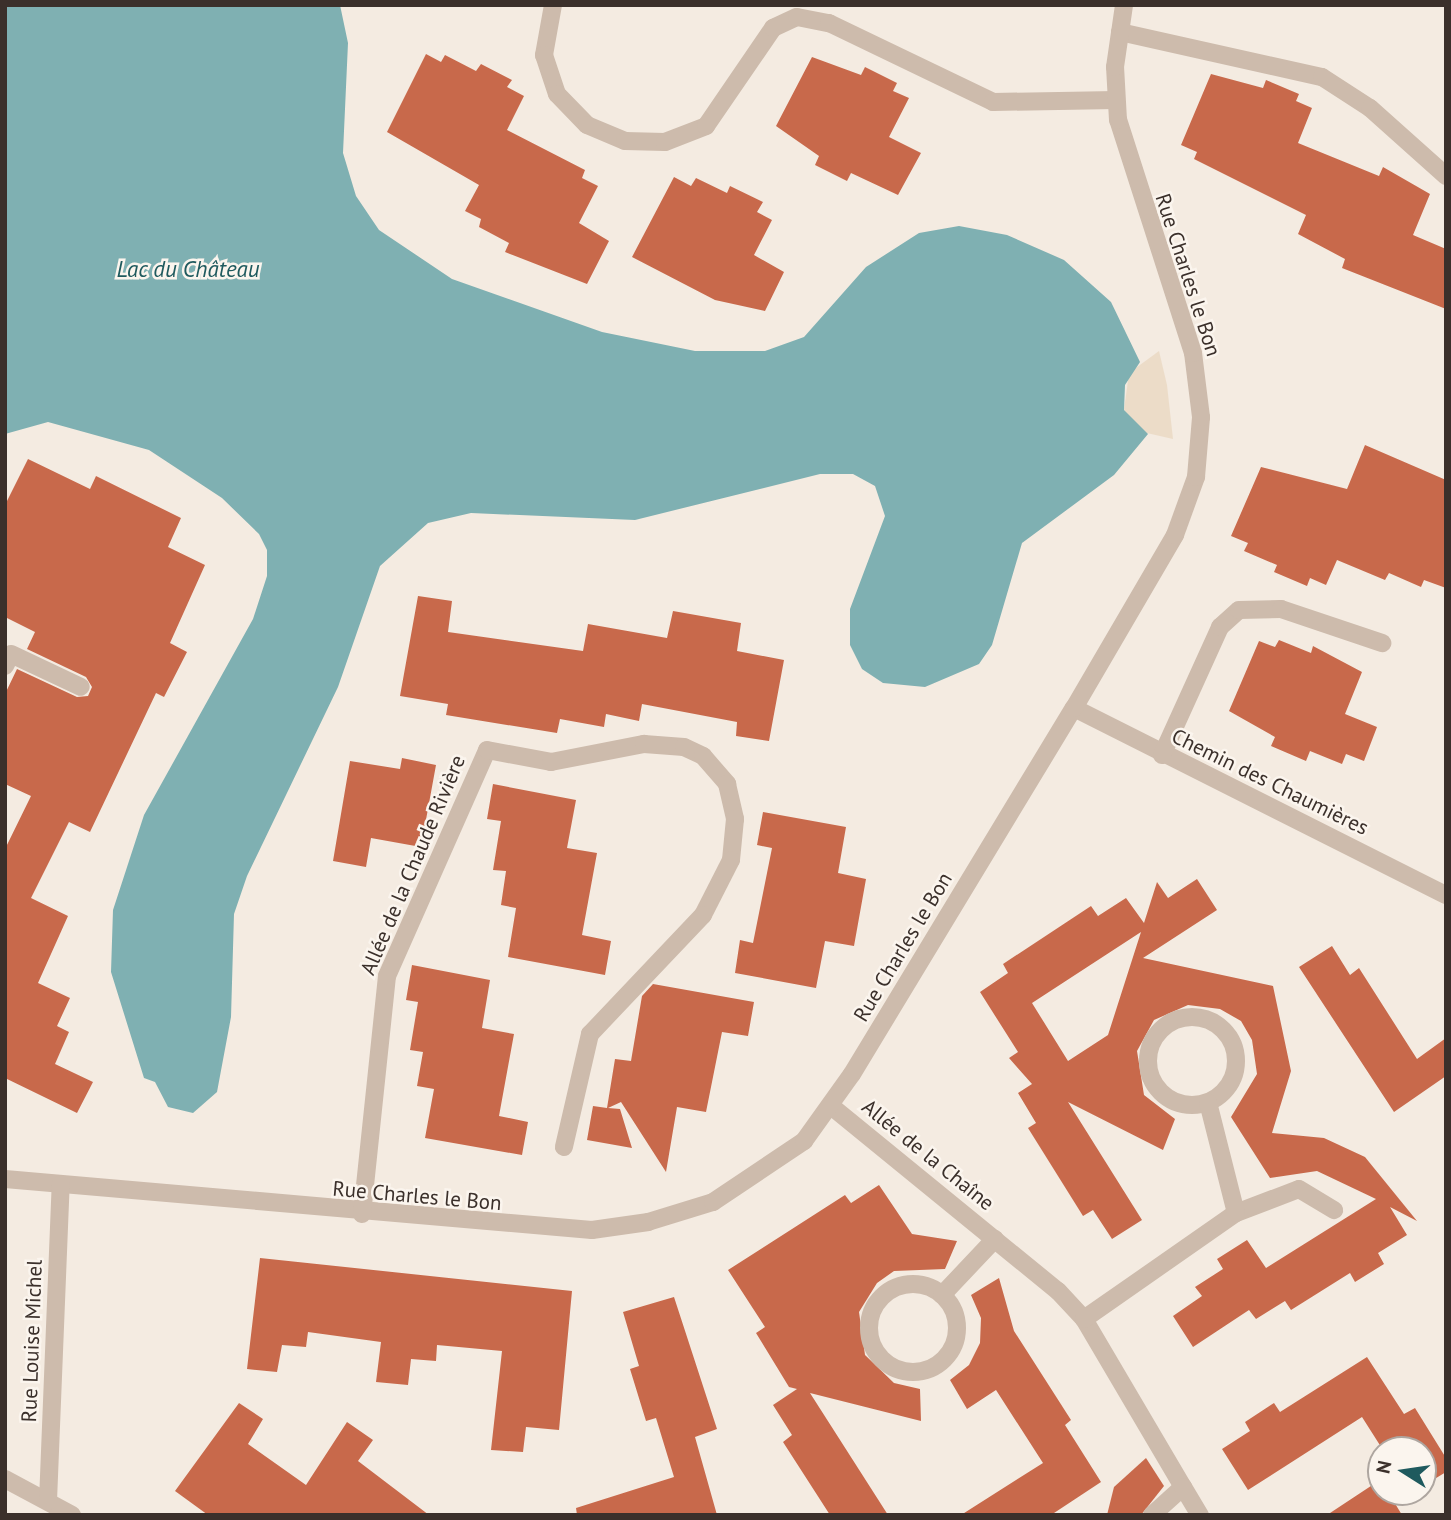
<!DOCTYPE html>
<html>
<head>
<meta charset="utf-8">
<style>
  body { margin:0 }
  #map { position:relative; width:1451px; height:1520px; overflow:hidden; background:#f4ebe1; font-family:"PT Sans",sans-serif }
  div>[style] { position:absolute }
  .plaza>* { inset:0; background:#ecdcc8 }
  .water>* { inset:0; background:#7fb0b2 }
  .building>* { inset:0; background:#c8694b }
  .minor>* { height:18px; margin:-9px; padding:0 9px; transform-origin:9px; border-radius:9px; background:#cdbbac }
  .minor>.ring { margin:-9px; padding:0; box-sizing:content-box; background:none; border:18px solid #cdbbac; border-radius:50% }
  span { translate:-50% -50%; white-space:nowrap; text-align:center; line-height:1.15; -webkit-text-stroke:5px #fbf5ee; paint-order:stroke }
  .street-label { font-size:21px; color:#3b302b }
  .water-label { font-size:23px; color:#1f5a5e; font-style:italic }
  .frame { position:absolute; inset:0; border:7px solid #3b302b; pointer-events:none }
  .north { position:absolute; left:1367px; top:1436px; width:70px; height:70px; box-sizing:border-box; background:#fbf5ee; border:2px solid #aea6a0; border-radius:50%; rotate:282deg; font-size:19px; font-weight:700; line-height:28px; text-align:center; color:#3b302b }
  .north::after { content:''; display:block; margin:auto; width:24px; height:32px; background:#1f5a5e; clip-path:polygon(50% 0,100% 100%,50% 72%,0 100%) }
</style>
</head>
<body>
<div id="map">
  <div class="plaza">
    <i style="clip-path:polygon(1159px 351px,1167px 385px,1173px 439px,1138px 431px,1124px 410px,1129px 373px)"></i>
  </div>
  <div class="water">
    <i style="clip-path:polygon(5px 5px,340px 5px,348px 43px,343px 153px,356px 196px,379px 230px,452px 279px,602px 332px,695px 351px,765px 351px,804px 337px,866px 267px,919px 233px,959px 226px,1007px 235px,1064px 260px,1111px 302px,1140px 362px,1125px 385px,1124px 410px,1148px 434px,1114px 475px,1022px 543px,992px 645px,979px 664px,925px 687px,883px 683px,862px 669px,850px 645px,850px 609px,885px 516px,875px 486px,853px 474px,820px 474px,635px 520px,471px 513px,428px 523px,380px 566px,338px 687px,247px 876px,234px 914px,231px 1017px,217px 1092px,193px 1113px,168px 1107px,155px 1082px,144px 1078px,111px 972px,113px 910px,144px 815px,253px 619px,267px 576px,267px 550px,259px 534px,222px 498px,149px 450px,48px 422px,5px 434px)"></i>
  </div>
  <div class="building">
    <i style="clip-path:polygon(426px 54px,441px 62px,445px 55px,476px 71px,481px 64px,512px 80px,507px 87px,524px 96px,507px 130px,585px 170px,582px 178px,598px 186px,579px 223px,609px 241px,587px 284px,505px 252px,509px 243px,479px 227px,481px 219px,465px 211px,479px 185px,387px 132px)"></i>
    <i style="clip-path:polygon(812px 57px,861px 75px,865px 67px,897px 83px,893px 91px,909px 98px,889px 137px,921px 153px,898px 195px,851px 173px,847px 181px,815px 165px,819px 156px,776px 126px)"></i>
    <i style="clip-path:polygon(1211px 74px,1263px 88px,1266px 80px,1299px 94px,1296px 101px,1312px 108px,1298px 143px,1379px 176px,1383px 167px,1430px 194px,1413px 235px,1446px 249px,1446px 309px,1342px 268px,1345px 259px,1298px 234px,1306px 215px,1194px 159px,1197px 152px,1181px 145px)"></i>
    <i style="clip-path:polygon(674px 177px,691px 186px,696px 178px,727px 193px,730px 186px,763px 202px,757px 212px,772px 220px,754px 255px,784px 272px,765px 311px,715px 300px,632px 257px)"></i>
    <i style="clip-path:polygon(1365px 445px,1446px 480px,1446px 588px,1424px 580px,1421px 587px,1389px 573px,1385px 580px,1337px 560px,1326px 585px,1310px 578px,1307px 586px,1274px 572px,1277px 565px,1244px 551px,1248px 543px,1231px 536px,1261px 467px,1347px 489px)"></i>
    <i style="clip-path:polygon(28px 459px,90px 489px,96px 476px,181px 518px,168px 547px,205px 565px,170px 643px,187px 652px,164px 697px,156px 693px,90px 832px,69px 822px,31px 898px,68px 916px,38px 983px,70px 998px,57px 1026px,69px 1032px,55px 1064px,93px 1082px,77px 1113px,5px 1078px,5px 849px,31px 796px,5px 784px,5px 694px,17px 669px,77px 697px,88px 696px,92px 687px,86px 677px,27px 649px,35px 632px,5px 617px,5px 505px)"></i>
    <i style="clip-path:polygon(418px 596px,452px 601px,448px 632px,583px 651px,588px 624px,667px 638px,673px 611px,741px 623px,737px 651px,784px 660px,769px 741px,736px 736px,737px 722px,642px 704px,639px 721px,606px 714px,604px 727px,560px 719px,557px 733px,446px 715px,448px 704px,400px 696px)"></i>
    <i style="clip-path:polygon(1279px 640px,1311px 653px,1313px 646px,1362px 672px,1345px 714px,1377px 727px,1364px 761px,1346px 754px,1342px 764px,1310px 751px,1306px 761px,1271px 746px,1275px 737px,1229px 711px,1259px 641px,1275px 647px)"></i>
    <i style="clip-path:polygon(402px 758px,436px 765px,421px 847px,371px 838px,366px 867px,333px 861px,350px 761px,400px 769px)"></i>
    <i style="clip-path:polygon(493px 784px,576px 800px,567px 848px,597px 853px,582px 935px,611px 941px,605px 975px,508px 957px,516px 908px,501px 905px,506px 871px,493px 870px,501px 821px,487px 819px)"></i>
    <i style="clip-path:polygon(763px 812px,846px 827px,838px 873px,866px 879px,854px 946px,825px 941px,816px 988px,735px 973px,740px 940px,753px 943px,772px 848px,757px 845px)"></i>
    <i style="clip-path:polygon(evenodd,1197px 879px,1217px 910px,1143px 958px,1273px 986px,1291px 1071px,1272px 1133px,1324px 1138px,1365px 1157px,1417px 1221px,1390px 1207px,1407px 1235px,1378px 1253px,1384px 1264px,1355px 1282px,1350px 1273px,1291px 1310px,1285px 1301px,1256px 1319px,1249px 1310px,1193px 1347px,1173px 1316px,1202px 1296px,1195px 1287px,1223px 1269px,1217px 1259px,1247px 1240px,1266px 1268px,1376px 1199px,1317px 1171px,1270px 1178px,1231px 1117px,1257px 1074px,1252px 1040px,1241px 1021px,1220px 1009px,1188px 1005px,1154px 1020px,1137px 1051px,1144px 1095px,1175px 1119px,1163px 1150px,1068px 1102px,1142px 1220px,1112px 1239px,1093px 1210px,1083px 1216px,1028px 1128px,1036px 1123px,1018px 1093px,1032px 1084px,1009px 1058px,1018px 1052px,980px 992px,1008px 973px,1003px 964px,1091px 906px,1098px 916px,1126px 898px,1144px 923px,1157px 882px,1168px 898px,1197px 879px,1141px 932px,1108px 1035px,1068px 1061px,1032px 1003px,1141px 932px)"></i>
    <i style="clip-path:polygon(1332px 946px,1350px 975px,1359px 968px,1417px 1059px,1446px 1038px,1446px 1076px,1394px 1112px,1299px 967px)"></i>
    <i style="clip-path:polygon(412px 965px,490px 980px,482px 1028px,514px 1034px,499px 1116px,528px 1122px,522px 1155px,425px 1138px,434px 1089px,417px 1086px,423px 1052px,410px 1050px,418px 1002px,406px 1000px)"></i>
    <i style="clip-path:polygon(653px 984px,754px 1002px,748px 1036px,722px 1032px,706px 1112px,677px 1107px,666px 1172px,621px 1102px,608px 1108px,620px 1109px,632px 1148px,587px 1140px,593px 1106px,607px 1108px,615px 1059px,631px 1061px,642px 996px)"></i>
    <i style="clip-path:polygon(879px 1185px,912px 1234px,957px 1241px,945px 1269px,894px 1271px,877px 1283px,859px 1312px,865px 1355px,894px 1383px,920px 1389px,921px 1421px,810px 1393px,888px 1515px,830px 1515px,783px 1442px,792px 1435px,773px 1405px,797px 1389px,789px 1387px,756px 1333px,765px 1327px,728px 1270px,845px 1195px,851px 1203px)"></i>
    <i style="clip-path:polygon(260px 1258px,572px 1291px,559px 1430px,526px 1427px,523px 1452px,491px 1450px,502px 1351px,437px 1345px,436px 1361px,411px 1359px,408px 1385px,376px 1382px,381px 1342px,308px 1332px,306px 1347px,282px 1345px,277px 1372px,247px 1369px)"></i>
    <i style="clip-path:polygon(999px 1278px,1014px 1331px,1071px 1420px,1065px 1425px,1101px 1482px,1051px 1515px,961px 1515px,1043px 1463px,996px 1390px,967px 1409px,950px 1380px,969px 1365px,980px 1343px,981px 1318px,971px 1295px)"></i>
    <i style="clip-path:polygon(674px 1297px,717px 1429px,695px 1437px,717px 1515px,577px 1515px,576px 1508px,674px 1477px,656px 1418px,646px 1421px,630px 1369px,639px 1366px,623px 1312px)"></i>
    <i style="clip-path:polygon(1367px 1357px,1404px 1414px,1415px 1408px,1446px 1458px,1446px 1472px,1423px 1486px,1423px 1450px,1383px 1450px,1362px 1417px,1248px 1490px,1222px 1449px,1250px 1431px,1245px 1422px,1274px 1403px,1280px 1412px)"></i>
    <i style="clip-path:polygon(239px 1403px,263px 1419px,248px 1444px,306px 1485px,347px 1422px,373px 1440px,358px 1461px,429px 1515px,208px 1515px,175px 1491px)"></i>
    <i style="clip-path:polygon(1146px 1458px,1164px 1486px,1141px 1515px,1107px 1515px,1114px 1487px)"></i>
    <i style="clip-path:polygon(1380px 1480px,1381px 1492px,1388px 1492px,1402px 1515px,1327px 1515px)"></i>
  </div>
  <div class="minor">
    <i style="left:553px;top:5px;width:51px;rotate:100.2deg"></i>
    <i style="left:544px;top:55px;width:41px;rotate:71.6deg"></i>
    <i style="left:557px;top:94px;width:43px;rotate:45.9deg"></i>
    <i style="left:587px;top:125px;width:41px;rotate:22.8deg"></i>
    <i style="left:625px;top:141px;width:40px;rotate:1.4deg"></i>
    <i style="left:665px;top:142px;width:44px;rotate:-21.3deg"></i>
    <i style="left:706px;top:126px;width:119px;rotate:-55.6deg"></i>
    <i style="left:773px;top:28px;width:26px;rotate:-25deg"></i>
    <i style="left:797px;top:17px;width:33px;rotate:11deg"></i>
    <i style="left:829px;top:23px;width:182px;rotate:25.7deg"></i>
    <i style="left:993px;top:102px;width:123px;rotate:-0.9deg"></i>
    <i style="left:1120px;top:32px;width:207px;rotate:12.6deg"></i>
    <i style="left:1322px;top:77px;width:57px;rotate:32.9deg"></i>
    <i style="left:1370px;top:108px;width:102px;rotate:41.8deg"></i>
    <i style="left:5px;top:666px;width:13px;rotate:-63deg"></i>
    <i style="left:11px;top:654px;width:77px;rotate:25.2deg"></i>
    <i style="left:1074px;top:708px;width:416px;rotate:26.7deg"></i>
    <i style="left:1162px;top:755px;width:141px;rotate:-65.6deg"></i>
    <i style="left:1220px;top:627px;width:25px;rotate:-42deg"></i>
    <i style="left:1239px;top:610px;width:42px;rotate:-1.4deg"></i>
    <i style="left:1281px;top:609px;width:107px;rotate:18.6deg"></i>
    <i class="ring" style="left:1148px;top:1017px;width:70px;height:70px"></i>
    <i style="left:831px;top:1106px;width:293px;rotate:39.2deg"></i>
    <i style="left:1058px;top:1291px;width:38px;rotate:47deg"></i>
    <i style="left:1084px;top:1319px;width:195px;rotate:59.5deg"></i>
    <i style="left:1183px;top:1487px;width:42px;rotate:137.9deg"></i>
    <i style="left:5px;top:1179px;width:589px;rotate:4.97deg"></i>
    <i style="left:592px;top:1230px;width:57px;rotate:-8.1deg"></i>
    <i style="left:648px;top:1222px;width:68px;rotate:-17.1deg"></i>
    <i style="left:713px;top:1202px;width:110px;rotate:-33.8deg"></i>
    <i style="left:804px;top:1141px;width:82px;rotate:-54.4deg"></i>
    <i style="left:852px;top:1074px;width:428px;rotate:-58.8deg"></i>
    <i style="left:1074px;top:708px;width:200px;rotate:-59.7deg"></i>
    <i style="left:1175px;top:535px;width:62px;rotate:-70.1deg"></i>
    <i style="left:1196px;top:477px;width:60px;rotate:-85.2deg"></i>
    <i style="left:1201px;top:417px;width:64px;rotate:-97.1deg"></i>
    <i style="left:1193px;top:353px;width:245px;rotate:-107.8deg"></i>
    <i style="left:1118px;top:120px;width:53px;rotate:-93.2deg"></i>
    <i style="left:1115px;top:67px;width:63px;rotate:-81.7deg"></i>
    <i style="left:1236px;top:1213px;width:67px;rotate:-20.9deg"></i>
    <i style="left:1299px;top:1189px;width:41px;rotate:31deg"></i>
    <i style="left:362px;top:1214px;width:239px;rotate:-84deg"></i>
    <i style="left:387px;top:976px;width:247px;rotate:-66.1deg"></i>
    <i style="left:487px;top:750px;width:65px;rotate:10.6deg"></i>
    <i style="left:551px;top:762px;width:95px;rotate:-11deg"></i>
    <i style="left:644px;top:744px;width:40px;rotate:4.3deg"></i>
    <i style="left:684px;top:747px;width:21px;rotate:25deg"></i>
    <i style="left:703px;top:756px;width:37px;rotate:49deg"></i>
    <i style="left:727px;top:784px;width:36px;rotate:77deg"></i>
    <i style="left:735px;top:819px;width:41px;rotate:95.6deg"></i>
    <i style="left:731px;top:860px;width:62px;rotate:117deg"></i>
    <i style="left:703px;top:915px;width:164px;rotate:133.5deg"></i>
    <i style="left:590px;top:1034px;width:116px;rotate:103deg"></i>
    <i class="ring" style="left:869px;top:1284px;width:70px;height:70px"></i>
    <i style="left:942px;top:1295px;width:77px;rotate:-46.6deg"></i>
    <i style="left:1084px;top:1319px;width:185px;rotate:-34.9deg"></i>
    <i style="left:1236px;top:1213px;width:114px;rotate:-104.2deg"></i>
    <i style="left:5px;top:1479px;width:76px;rotate:28.2deg"></i>
    <i style="left:1183px;top:1487px;width:33px;rotate:59deg"></i>
    <i style="left:48px;top:1501px;width:317px;rotate:-87.7deg"></i>
  </div>
  <div class="street-label">
    <span style="left:1188px;top:275px;rotate:72deg">Rue Charles le Bon</span>
    <span style="left:1270px;top:782px;rotate:26deg">Chemin des Chaumières</span>
    <span style="left:413px;top:865px;rotate:-67deg">Allée de la Chaude Rivière</span>
    <span style="left:903px;top:947px;rotate:-59deg">Rue Charles le Bon</span>
    <span style="left:928px;top:1155px;rotate:39deg">Allée de la Chaîne</span>
    <span style="left:417px;top:1196px;rotate:5deg">Rue Charles le Bon</span>
    <span style="left:32px;top:1341px;rotate:-88deg">Rue Louise Michel</span>
  </div>
  <div class="water-label">
    <span style="left:188px;top:269px">Lac du Château</span>
  </div>
  <div class="frame"></div>
  <div class="north">N</div>
</div>
</body>
</html>
